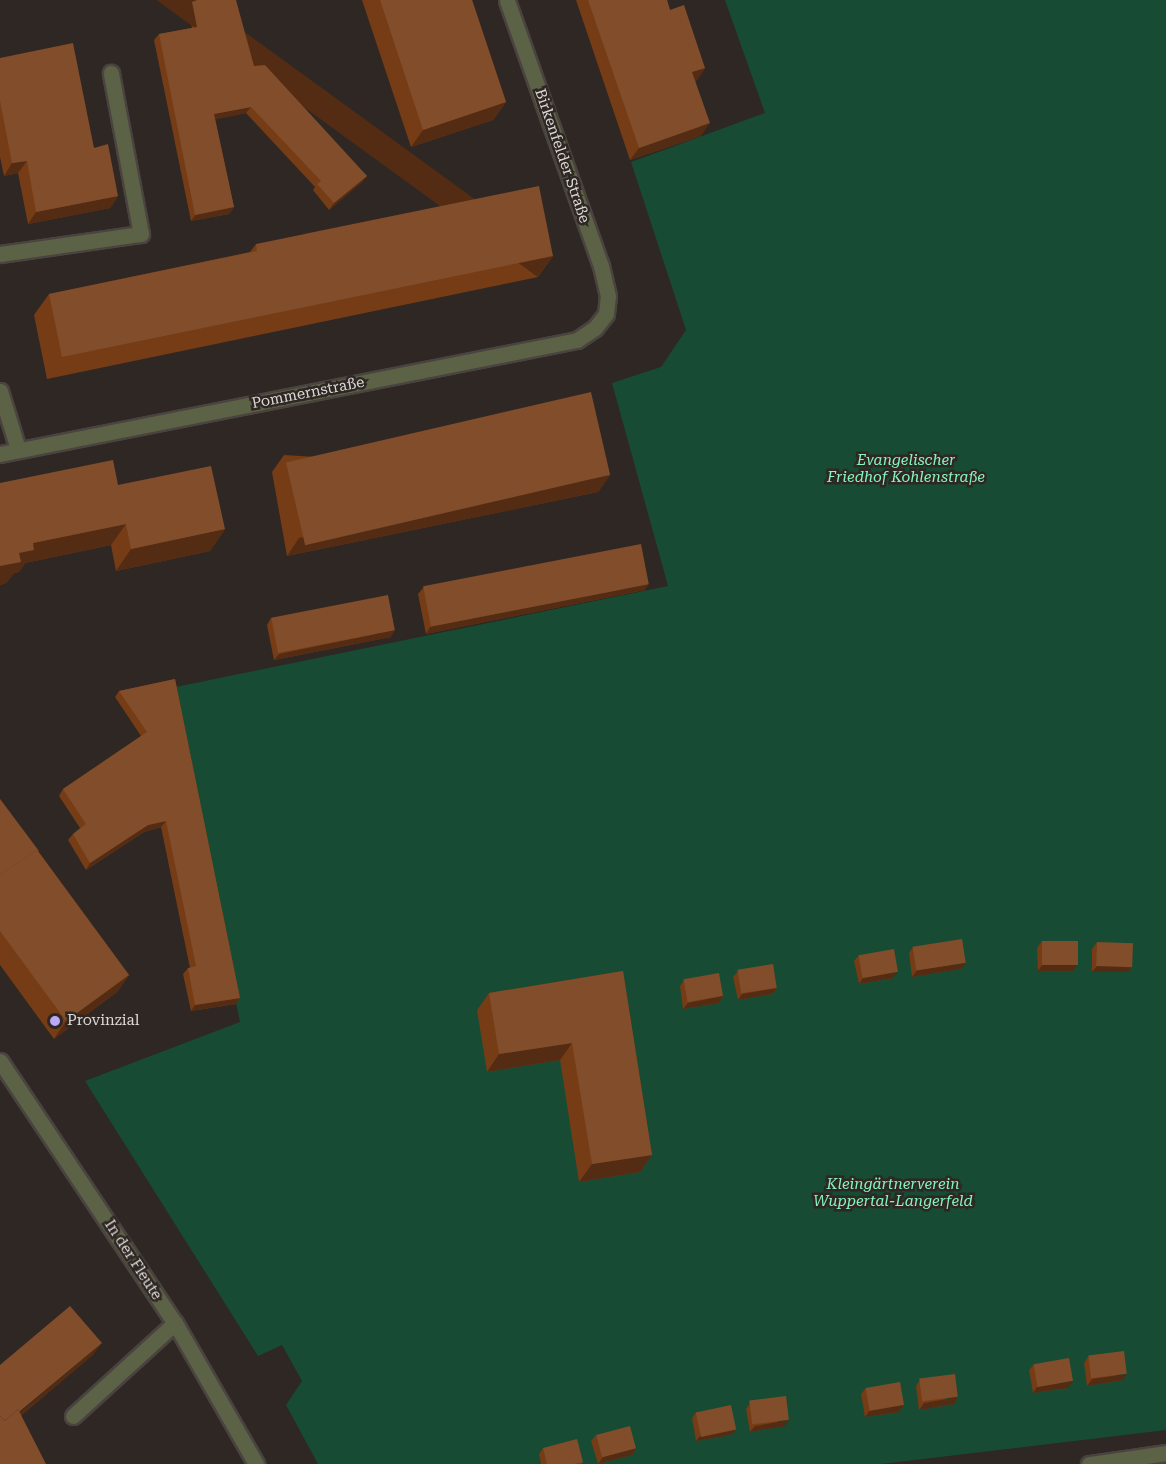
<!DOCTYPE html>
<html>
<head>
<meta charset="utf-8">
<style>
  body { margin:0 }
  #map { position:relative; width:1166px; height:1464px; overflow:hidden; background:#2e2724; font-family:"Roboto Serif",serif }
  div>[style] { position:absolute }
  .green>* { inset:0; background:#174b34 }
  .roads { filter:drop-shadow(2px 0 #4a4340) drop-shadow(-2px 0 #4a4340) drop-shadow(0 2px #4a4340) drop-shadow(0 -2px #4a4340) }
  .lane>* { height:15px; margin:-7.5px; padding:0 7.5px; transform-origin:7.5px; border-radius:7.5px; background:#5b6245 }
  .street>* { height:15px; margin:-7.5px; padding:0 7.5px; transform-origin:7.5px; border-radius:7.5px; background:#5b6245 }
  .wall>* { inset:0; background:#763c15 }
  .shaded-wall>* { inset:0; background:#542c13; transform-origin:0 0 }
  .building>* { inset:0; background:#814d2a; transform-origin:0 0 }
  .dots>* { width:16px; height:16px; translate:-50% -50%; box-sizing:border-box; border:3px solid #2e2724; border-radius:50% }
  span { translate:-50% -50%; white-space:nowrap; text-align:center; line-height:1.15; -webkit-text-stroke:5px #2e2724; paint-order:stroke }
  .street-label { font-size:15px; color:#ddd9d6 }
  .park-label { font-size:15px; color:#85f6be; font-style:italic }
  .poi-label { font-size:15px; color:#ddd9d6 }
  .left { translate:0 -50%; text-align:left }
</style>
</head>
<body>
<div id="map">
  <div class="green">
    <i style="clip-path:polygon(725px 0,1166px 0,1166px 1430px,881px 1464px,318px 1464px,286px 1405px,302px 1381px,282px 1345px,258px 1356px,85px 1081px,240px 1022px,171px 688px,668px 586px,612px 383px,661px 367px,686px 330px,631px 162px,765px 113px)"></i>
  </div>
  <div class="roads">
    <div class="lane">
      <i style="left:0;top:254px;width:142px;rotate:-8.1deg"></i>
      <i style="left:141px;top:234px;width:164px;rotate:-100.6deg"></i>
      <i style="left:73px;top:1416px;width:138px;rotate:-42.4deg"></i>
      <i style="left:1089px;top:1464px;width:78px;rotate:-8.1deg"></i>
    </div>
    <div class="street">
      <i style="left:0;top:391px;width:61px;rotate:72.8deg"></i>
      <i style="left:0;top:454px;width:588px;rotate:-11.18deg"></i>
      <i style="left:577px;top:340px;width:22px;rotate:-34deg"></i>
      <i style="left:595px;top:328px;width:18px;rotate:-52deg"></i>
      <i style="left:606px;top:314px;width:18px;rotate:-84deg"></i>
      <i style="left:608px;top:296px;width:31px;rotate:-103deg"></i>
      <i style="left:601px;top:266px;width:282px;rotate:-109.5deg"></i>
      <i style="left:0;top:1061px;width:315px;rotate:56.3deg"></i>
      <i style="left:175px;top:1323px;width:163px;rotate:60.1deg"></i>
    </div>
  </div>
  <div class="wall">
    <i style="clip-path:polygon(362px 0,472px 0,506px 102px,493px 120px,411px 147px)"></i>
    <i style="clip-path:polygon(576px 0,667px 0,670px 10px,705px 68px,697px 80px,695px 81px,701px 136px,630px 160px)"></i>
    <i style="clip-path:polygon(192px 2px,254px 66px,367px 176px,362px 182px,329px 210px,313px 190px,315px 187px,246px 113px,215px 119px,234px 207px,229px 214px,191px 221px,154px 40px,159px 34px,192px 28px,188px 8px)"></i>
    <i style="clip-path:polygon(0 58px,94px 148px,118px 196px,110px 208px,28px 224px,18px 173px,4px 176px,0 157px)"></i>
    <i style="clip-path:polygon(256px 244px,553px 256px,538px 277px,47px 379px,34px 315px,49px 294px,250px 252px)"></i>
    <i style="clip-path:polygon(284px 455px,610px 475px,598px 492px,287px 556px,272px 472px)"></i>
    <i style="clip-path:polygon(0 483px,118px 485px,225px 529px,210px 551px,116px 571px,111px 545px,25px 563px,19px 572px,14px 573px,6px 583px,0 585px)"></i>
    <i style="clip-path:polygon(423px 588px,645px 590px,426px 634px,418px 594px)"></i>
    <i style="clip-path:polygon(271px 618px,391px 637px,274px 660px,267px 625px)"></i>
    <i style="clip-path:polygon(175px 679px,240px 998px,236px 1004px,191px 1011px,183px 974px,188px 968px,190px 968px,161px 827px,144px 832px,86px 870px,68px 840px,73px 834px,80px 828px,59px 796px,63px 789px,141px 736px,115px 697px,119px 691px)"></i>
    <i style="clip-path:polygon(0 799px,129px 975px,117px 992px,54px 1039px,0 965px)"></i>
    <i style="clip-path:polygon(1042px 941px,1073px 971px,1038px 971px,1037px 948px)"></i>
    <i style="clip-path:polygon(1097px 942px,1132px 966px,1128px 972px,1092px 972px,1092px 949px)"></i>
    <i style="clip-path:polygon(913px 947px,961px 969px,912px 977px,909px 953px)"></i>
    <i style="clip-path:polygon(859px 955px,893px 978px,859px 984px,854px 961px)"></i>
    <i style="clip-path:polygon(623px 971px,652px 1155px,640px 1172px,579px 1182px,560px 1060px,487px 1072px,477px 1010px,489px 993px)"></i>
    <i style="clip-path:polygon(738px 971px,777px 988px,772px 994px,738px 1000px,733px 977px)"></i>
    <i style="clip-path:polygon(684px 980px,723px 996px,719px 1003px,683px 1009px,680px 986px)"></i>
    <i style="clip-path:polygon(1088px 1357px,1123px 1380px,1087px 1386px,1084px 1363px)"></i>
    <i style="clip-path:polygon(1034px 1364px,1068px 1388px,1033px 1393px,1029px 1370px)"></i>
    <i style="clip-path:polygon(920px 1380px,954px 1404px,919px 1410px,916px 1386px)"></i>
    <i style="clip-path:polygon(866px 1388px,904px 1405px,899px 1412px,865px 1417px,861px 1394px)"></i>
    <i style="clip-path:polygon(750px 1403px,785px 1426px,750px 1432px,746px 1409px)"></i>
    <i style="clip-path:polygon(696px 1412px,731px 1435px,696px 1441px,692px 1418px)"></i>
    <i style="clip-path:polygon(596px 1435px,636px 1448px,632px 1455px,598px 1464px,591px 1441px)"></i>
    <i style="clip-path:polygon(543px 1448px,583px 1462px,581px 1464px,541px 1464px,539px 1454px)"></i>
  </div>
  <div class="shaded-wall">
    <i style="clip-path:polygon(705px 68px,697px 80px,683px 85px,692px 72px)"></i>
    <i style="clip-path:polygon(506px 102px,493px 120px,411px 147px,423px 130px)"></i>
    <i style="clip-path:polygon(251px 107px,246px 113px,209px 121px,214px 114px)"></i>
    <i style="clip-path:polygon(710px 123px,701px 136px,630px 160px,639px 148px)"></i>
    <i style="clip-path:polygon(27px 161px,18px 173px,4px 176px,12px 163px)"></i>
    <i style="clip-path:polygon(367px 176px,362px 182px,329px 210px,334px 203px)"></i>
    <i style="clip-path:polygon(118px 196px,110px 208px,28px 224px,36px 212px)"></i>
    <i style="clip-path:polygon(234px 207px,229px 214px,191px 221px,195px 215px)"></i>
    <i style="left:553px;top:256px;width:26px;height:501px;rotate:126deg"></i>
    <i style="clip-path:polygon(610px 475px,598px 492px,287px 556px,299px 538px)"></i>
    <i style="clip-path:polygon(126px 524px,111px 545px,25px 563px,19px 572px,14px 573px,6px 583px,0 585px,0 566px,33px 543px)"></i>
    <i style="clip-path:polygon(225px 529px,210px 551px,116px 571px,131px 549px)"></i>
    <i style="clip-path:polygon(649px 584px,645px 590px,426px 634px,430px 627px)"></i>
    <i style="clip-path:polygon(395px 630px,391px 637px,274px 660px,279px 654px)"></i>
    <i style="clip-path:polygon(166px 821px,161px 827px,144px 832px,86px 870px,90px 863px,148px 825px)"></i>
    <i style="clip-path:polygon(966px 963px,961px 969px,912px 977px,917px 970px)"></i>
    <i style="clip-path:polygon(1042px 965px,1077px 965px,1073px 971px,1038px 971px)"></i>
    <i style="clip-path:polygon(1097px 966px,1132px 966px,1128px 972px,1092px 972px)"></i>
    <i style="clip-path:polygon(898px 972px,893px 978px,859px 984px,863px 978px)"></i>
    <i style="clip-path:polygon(129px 975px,117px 992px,54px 1039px,66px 1021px)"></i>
    <i style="clip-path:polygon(777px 988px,772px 994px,738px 1000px,742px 994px)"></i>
    <i style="clip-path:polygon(723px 996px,719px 1003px,683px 1009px,688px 1003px)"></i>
    <i style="clip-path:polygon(240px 998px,236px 1004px,191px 1011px,195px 1005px)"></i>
    <i style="clip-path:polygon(572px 1043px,560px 1060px,487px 1072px,499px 1054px)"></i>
    <i style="clip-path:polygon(652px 1155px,640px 1172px,579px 1182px,592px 1164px)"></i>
    <i style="clip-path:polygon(102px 1343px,93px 1355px,0 1434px,0 1429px)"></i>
    <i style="clip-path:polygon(1127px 1374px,1123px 1380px,1087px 1386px,1092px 1379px)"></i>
    <i style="clip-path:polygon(1073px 1381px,1068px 1388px,1033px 1393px,1037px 1387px)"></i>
    <i style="clip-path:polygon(958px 1397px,954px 1404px,919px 1410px,924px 1403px)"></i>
    <i style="clip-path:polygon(904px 1405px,899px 1412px,865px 1417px,869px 1411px)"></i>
    <i style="clip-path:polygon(789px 1420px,785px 1426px,750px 1432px,755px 1426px)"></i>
    <i style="clip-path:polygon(736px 1429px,731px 1435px,696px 1441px,701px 1435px)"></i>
    <i style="clip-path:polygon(636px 1448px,632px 1455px,598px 1464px,603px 1457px)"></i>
  </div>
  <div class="building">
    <i style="clip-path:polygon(197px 0,236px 0,254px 66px,265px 65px,367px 176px,334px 203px,317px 184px,321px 181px,251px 107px,214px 114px,234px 207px,195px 215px,159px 34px,197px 27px,192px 2px)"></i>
    <i style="clip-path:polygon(380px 0,472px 0,506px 102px,423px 130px)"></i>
    <i style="clip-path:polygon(588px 0,667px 0,670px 10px,684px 5px,705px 68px,692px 72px,710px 123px,639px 148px)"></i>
    <i style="clip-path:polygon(73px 43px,94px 148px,108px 144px,118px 196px,36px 212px,27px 161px,12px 163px,0 101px,0 58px)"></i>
    <i style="clip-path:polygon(539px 186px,553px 256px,62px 357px,49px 294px,257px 251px,256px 244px)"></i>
    <i style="left:591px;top:392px;width:85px;height:313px;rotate:77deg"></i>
    <i style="clip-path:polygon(113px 460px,118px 485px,211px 466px,225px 529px,131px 549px,126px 524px,33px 543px,34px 550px,19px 553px,21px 562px,0 566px,0 483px)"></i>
    <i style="left:641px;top:544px;width:41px;height:222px;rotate:79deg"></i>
    <i style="left:388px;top:595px;width:36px;height:119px;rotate:79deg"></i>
    <i style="clip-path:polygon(175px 679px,240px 998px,195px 1005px,188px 968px,196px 966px,166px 821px,148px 825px,90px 863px,73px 834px,86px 824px,63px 789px,147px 732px,119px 691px)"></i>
    <i style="clip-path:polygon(0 799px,39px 851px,38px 851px,37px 850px,0 875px)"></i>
    <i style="clip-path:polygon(37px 850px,129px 975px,66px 1021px,0 931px,0 875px)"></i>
    <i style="left:962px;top:939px;width:24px;height:50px;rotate:81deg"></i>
    <i style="left:1042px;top:941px;width:36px;height:24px"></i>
    <i style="left:1097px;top:942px;width:36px;height:24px;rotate:2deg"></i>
    <i style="left:894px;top:949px;width:23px;height:36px;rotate:80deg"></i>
    <i style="left:773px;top:964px;width:24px;height:36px;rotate:81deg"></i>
    <i style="clip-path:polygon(623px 971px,652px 1155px,592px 1164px,572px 1043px,499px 1054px,489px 993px)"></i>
    <i style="left:719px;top:973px;width:23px;height:36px;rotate:80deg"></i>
    <i style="clip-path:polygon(70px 1306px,102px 1343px,19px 1412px,18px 1409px,5px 1421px,0 1416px,0 1365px)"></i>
    <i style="left:1124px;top:1351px;width:23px;height:36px;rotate:83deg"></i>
    <i style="left:1069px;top:1358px;width:23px;height:36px;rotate:80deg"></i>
    <i style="left:955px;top:1374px;width:23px;height:36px;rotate:83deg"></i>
    <i style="left:900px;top:1382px;width:23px;height:35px;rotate:80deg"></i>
    <i style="left:786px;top:1396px;width:24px;height:37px;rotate:83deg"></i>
    <i style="left:731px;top:1405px;width:25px;height:36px;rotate:78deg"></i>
    <i style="clip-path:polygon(18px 1409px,46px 1464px,0 1464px,0 1416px,5px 1421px)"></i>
    <i style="left:630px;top:1426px;width:23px;height:35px;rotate:75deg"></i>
    <i style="clip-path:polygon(577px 1439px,583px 1462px,574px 1464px,547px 1464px,543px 1448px)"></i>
  </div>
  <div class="dots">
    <i style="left:55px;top:1021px;background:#bca9f5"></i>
  </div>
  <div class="street-label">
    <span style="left:562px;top:156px;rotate:71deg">Birkenfelder Straße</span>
    <span style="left:308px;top:393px;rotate:-11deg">Pommernstraße</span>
    <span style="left:133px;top:1260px;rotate:57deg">In der Fleute</span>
  </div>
  <div class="park-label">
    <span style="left:906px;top:469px">Evangelischer<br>Friedhof Kohlenstraße</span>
    <span style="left:893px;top:1193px">Kleingärtnerverein<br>Wuppertal-Langerfeld</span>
  </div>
  <div class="poi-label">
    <span class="left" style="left:67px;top:1021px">Provinzial</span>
  </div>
</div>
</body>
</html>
